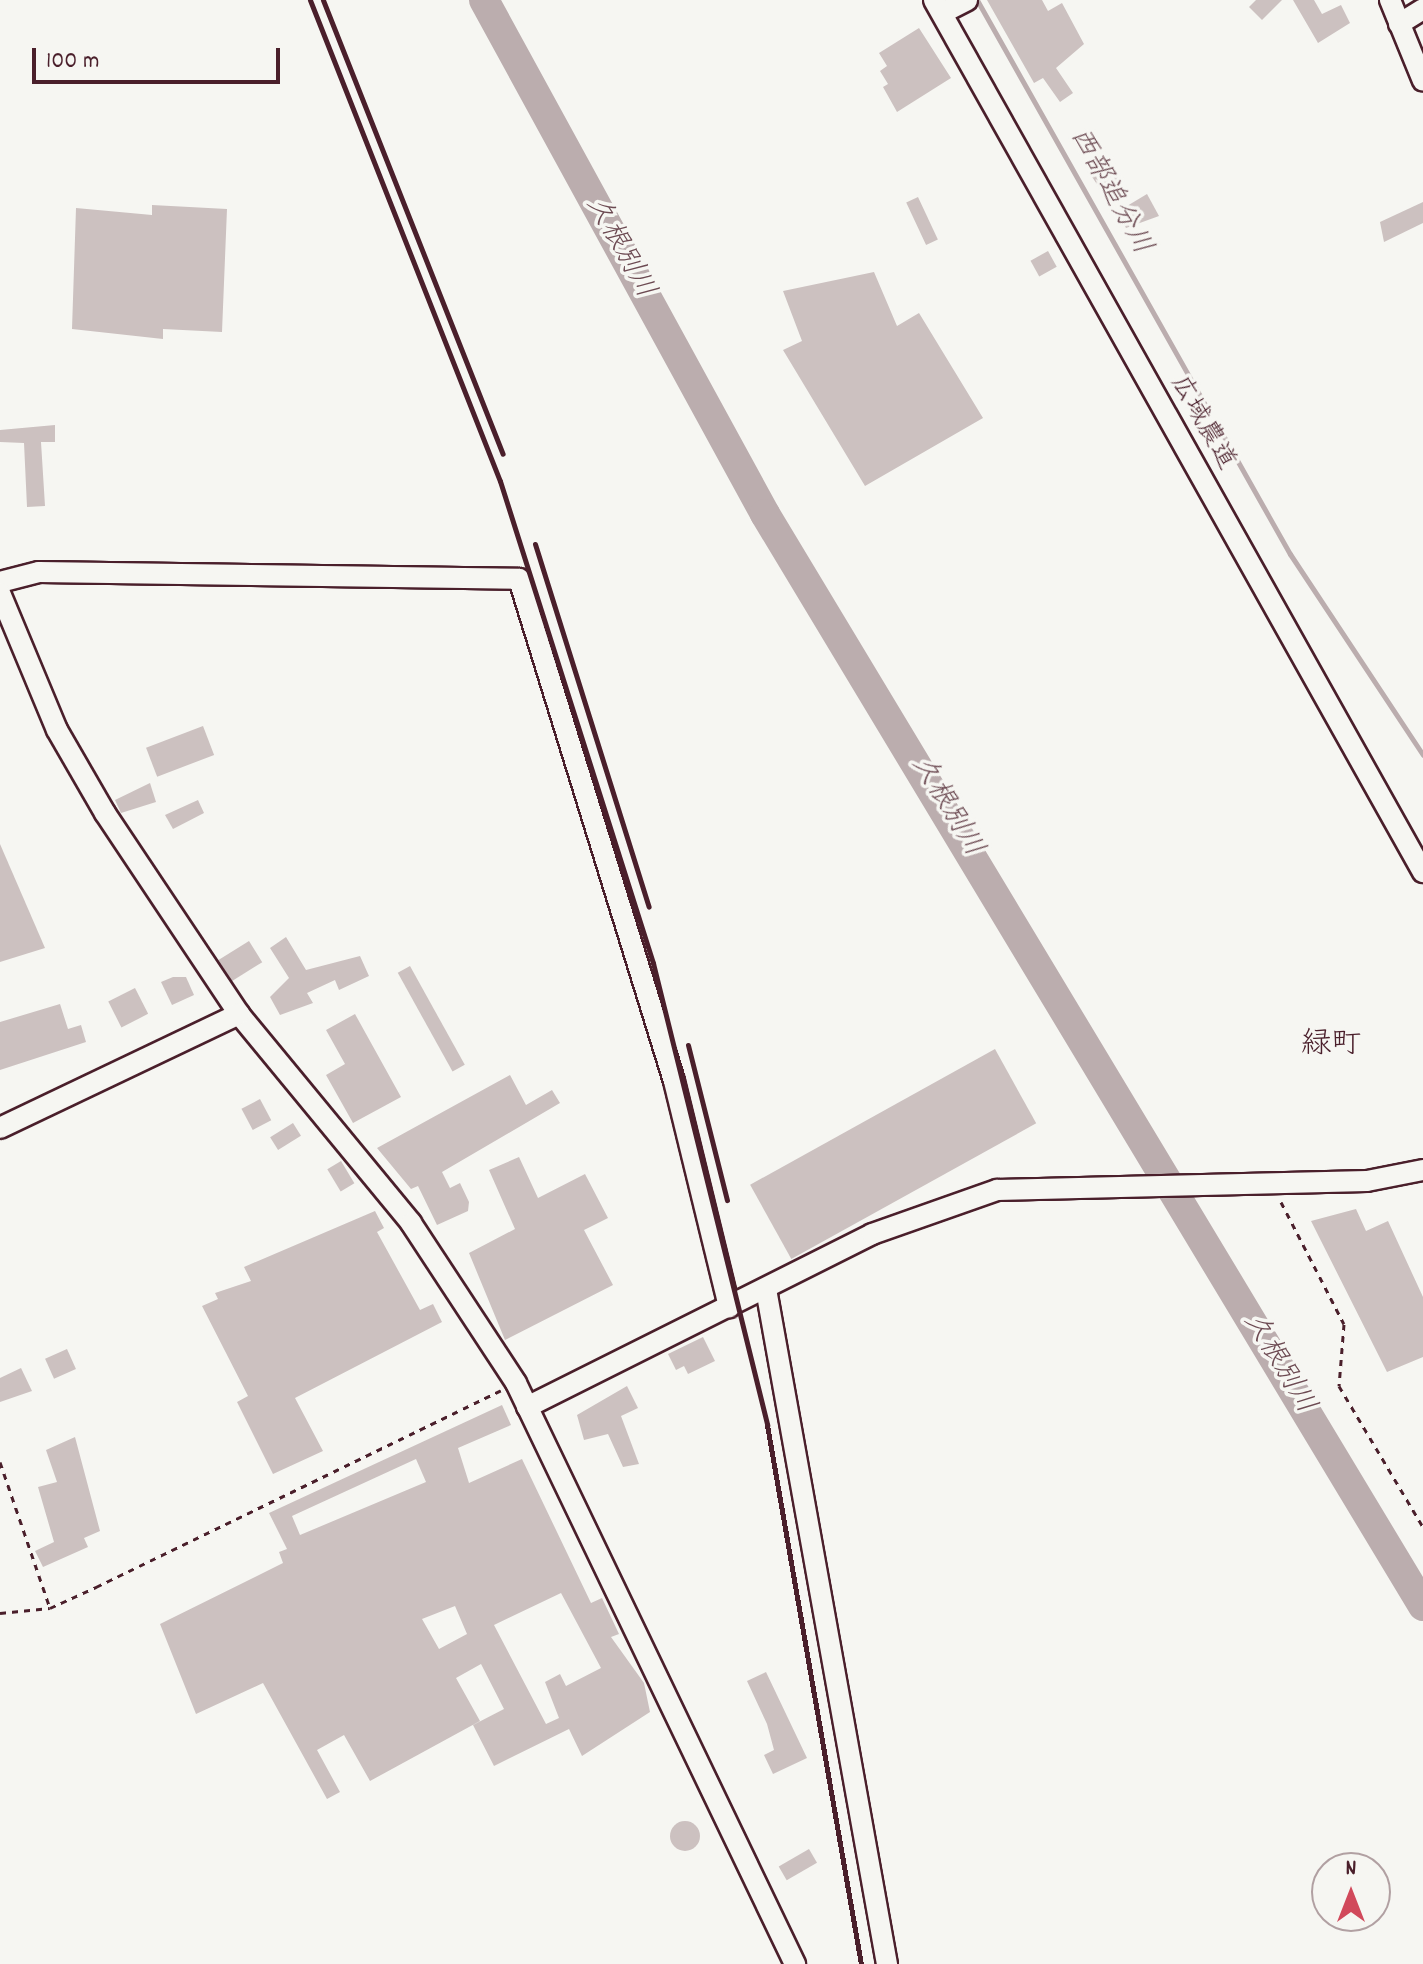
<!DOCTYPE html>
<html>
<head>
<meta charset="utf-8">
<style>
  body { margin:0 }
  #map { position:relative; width:1423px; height:1964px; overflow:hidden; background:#f6f6f2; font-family:Dekko,"Klee One",sans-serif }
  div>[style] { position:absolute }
  .stream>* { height:5px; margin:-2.5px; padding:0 2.5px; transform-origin:2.5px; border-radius:2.5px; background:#bbadae }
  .river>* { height:30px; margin:-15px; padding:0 15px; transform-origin:15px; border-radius:15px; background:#bbadae }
  .building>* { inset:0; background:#ccc1c0; transform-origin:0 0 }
  .round { border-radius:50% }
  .path>* { height:3px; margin-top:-1.5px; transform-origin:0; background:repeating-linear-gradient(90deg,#4a1f2b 0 6px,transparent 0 12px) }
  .roads { filter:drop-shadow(2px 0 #4a1f2b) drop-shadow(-2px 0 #4a1f2b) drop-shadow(0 2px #4a1f2b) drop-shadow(0 -2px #4a1f2b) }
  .minor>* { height:20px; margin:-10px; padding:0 10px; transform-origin:10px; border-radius:10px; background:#f6f6f2 }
  .rail>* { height:5px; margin:-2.5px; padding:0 2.5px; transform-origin:2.5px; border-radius:2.5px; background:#4a1f2b }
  span { translate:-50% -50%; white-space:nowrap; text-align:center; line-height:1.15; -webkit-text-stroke:7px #f6f6f2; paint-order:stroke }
  .street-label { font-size:26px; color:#4a1f2b }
  .water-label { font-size:28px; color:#6c4a52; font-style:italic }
  .quarter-label { font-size:30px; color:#4a1f2b }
  .north { position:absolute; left:1311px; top:1852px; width:80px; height:80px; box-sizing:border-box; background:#f6f6f2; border:2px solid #b1a0a2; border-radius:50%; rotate:0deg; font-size:22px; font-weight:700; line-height:32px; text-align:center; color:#4a1f2b }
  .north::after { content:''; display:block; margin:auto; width:28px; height:36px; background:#d1495b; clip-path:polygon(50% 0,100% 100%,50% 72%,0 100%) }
  .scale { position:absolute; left:32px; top:48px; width:248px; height:36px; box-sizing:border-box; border:4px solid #4a1f2b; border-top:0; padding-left:10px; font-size:24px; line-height:28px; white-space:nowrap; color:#4a1f2b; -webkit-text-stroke:6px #f6f6f2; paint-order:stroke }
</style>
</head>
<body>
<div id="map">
  <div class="stream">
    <i style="left:977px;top:0;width:465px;rotate:60.6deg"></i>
    <i style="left:1215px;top:421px;width:153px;rotate:60.6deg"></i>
    <i style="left:1290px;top:554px;width:241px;rotate:56.5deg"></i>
  </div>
  <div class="river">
    <i style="left:484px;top:0;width:586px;rotate:61.33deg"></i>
    <i style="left:765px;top:514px;width:1275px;rotate:58.93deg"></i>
  </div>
  <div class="building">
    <i style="clip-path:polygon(987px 0,1042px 0,1048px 11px,1062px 3px,1084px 44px,1056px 68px,1073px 93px,1060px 102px,1043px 78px,1034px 83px)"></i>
    <i style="clip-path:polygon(1256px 0,1282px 0,1262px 20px,1249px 7px)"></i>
    <i style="clip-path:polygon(1293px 0,1314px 0,1322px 14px,1341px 5px,1350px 23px,1318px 43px)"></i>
    <i style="clip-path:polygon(919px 28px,951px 78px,897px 112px,883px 87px,888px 84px,880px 71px,887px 66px,879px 53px)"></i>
    <i style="left:1110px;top:164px;width:17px;height:22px;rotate:57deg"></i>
    <i style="clip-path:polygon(1147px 194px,1159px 216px,1126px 228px,1117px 212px)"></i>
    <i style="left:918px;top:197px;width:47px;height:13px;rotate:65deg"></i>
    <i style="clip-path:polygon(1423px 202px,1423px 223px,1384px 242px,1380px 222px)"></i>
    <i style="clip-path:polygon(152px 205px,227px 209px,222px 332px,163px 329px,163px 339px,72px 329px,76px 208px,152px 215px)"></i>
    <i style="left:1048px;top:251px;width:18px;height:20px;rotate:61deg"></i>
    <i style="clip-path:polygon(874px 272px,897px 326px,919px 313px,983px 418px,865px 486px,783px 350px,802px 341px,783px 291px)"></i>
    <i style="clip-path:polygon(55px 425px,55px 442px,41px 442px,45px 506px,27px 507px,24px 443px,0 442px,0 430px)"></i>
    <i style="left:203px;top:726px;width:31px;height:61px;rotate:69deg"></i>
    <i style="clip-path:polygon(150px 783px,156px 802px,121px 813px,115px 800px)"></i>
    <i style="clip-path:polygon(198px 800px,204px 813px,173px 829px,165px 815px)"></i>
    <i style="clip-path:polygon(0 844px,45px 948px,0 962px)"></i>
    <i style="clip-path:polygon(286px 937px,306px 970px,360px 956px,369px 976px,339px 990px,335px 980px,307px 993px,313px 1003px,280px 1015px,270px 997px,289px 978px,270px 948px)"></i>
    <i style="left:249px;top:941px;width:25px;height:36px;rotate:58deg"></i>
    <i style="left:410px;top:966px;width:113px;height:14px;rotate:61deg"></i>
    <i style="clip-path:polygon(173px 977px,186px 977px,194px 995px,172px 1005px,161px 982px)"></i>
    <i style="left:135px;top:988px;width:29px;height:30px;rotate:63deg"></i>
    <i style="clip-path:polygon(60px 1004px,68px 1029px,81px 1025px,86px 1042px,0 1070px,0 1022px)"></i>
    <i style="clip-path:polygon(355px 1014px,401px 1097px,353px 1123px,326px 1075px,345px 1064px,326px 1030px)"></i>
    <i style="left:995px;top:1049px;width:85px;height:280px;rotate:61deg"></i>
    <i style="clip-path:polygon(510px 1075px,526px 1105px,552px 1090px,560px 1103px,442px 1172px,450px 1188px,460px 1183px,469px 1202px,468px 1211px,437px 1225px,418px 1186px,411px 1189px,377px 1148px)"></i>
    <i style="left:260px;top:1099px;width:24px;height:21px;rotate:62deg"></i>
    <i style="left:293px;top:1123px;width:15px;height:27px;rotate:58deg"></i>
    <i style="clip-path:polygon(519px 1157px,538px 1198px,585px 1174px,608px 1218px,584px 1230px,613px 1285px,505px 1340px,469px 1253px,515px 1229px,489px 1170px)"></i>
    <i style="left:341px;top:1161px;width:26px;height:16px;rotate:59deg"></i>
    <i style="clip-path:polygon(1356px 1209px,1366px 1231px,1388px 1221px,1423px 1297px,1423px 1357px,1387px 1372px,1311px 1221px)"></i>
    <i style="clip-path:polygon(375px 1211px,384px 1228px,377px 1232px,420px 1310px,433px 1304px,442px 1322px,295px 1398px,323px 1451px,273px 1474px,237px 1402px,248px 1396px,202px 1306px,218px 1299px,215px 1293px,251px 1281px,244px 1267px)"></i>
    <i style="clip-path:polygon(703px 1337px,715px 1361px,688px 1374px,684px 1366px,676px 1370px,668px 1354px)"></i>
    <i style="left:67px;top:1349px;width:22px;height:24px;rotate:66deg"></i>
    <i style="clip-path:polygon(21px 1368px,32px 1391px,0 1402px,0 1378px)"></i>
    <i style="clip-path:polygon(627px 1386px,638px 1408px,621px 1416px,639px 1464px,623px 1467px,608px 1434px,584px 1440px,577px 1415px)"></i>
    <i style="clip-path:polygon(evenodd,502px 1405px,511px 1425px,458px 1448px,469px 1483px,522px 1459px,591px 1603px,602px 1598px,619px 1634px,611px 1637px,644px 1683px,650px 1712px,582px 1756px,569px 1729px,494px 1766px,473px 1725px,504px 1709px,481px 1664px,456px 1678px,480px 1721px,370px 1781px,344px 1735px,317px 1750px,340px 1792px,327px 1799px,263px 1683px,196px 1714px,160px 1624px,283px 1563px,279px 1552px,287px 1549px,269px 1513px,502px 1405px,416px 1459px,426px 1482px,300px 1535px,292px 1516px,416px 1459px,502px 1405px,561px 1593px,601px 1668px,566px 1686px,560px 1674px,545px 1682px,559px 1718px,546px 1724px,494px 1625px,561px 1593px,502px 1405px,455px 1606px,467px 1634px,439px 1649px,422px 1619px,455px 1606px)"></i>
    <i style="clip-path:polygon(75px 1437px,100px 1531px,84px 1538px,88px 1547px,43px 1567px,35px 1551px,54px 1542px,38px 1487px,57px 1482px,46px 1450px)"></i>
    <i style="clip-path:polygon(766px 1672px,807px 1758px,773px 1774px,764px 1755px,774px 1750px,767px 1724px,747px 1681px)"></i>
    <i class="round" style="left:670px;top:1821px;width:30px;height:30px"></i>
    <i style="left:809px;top:1849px;width:16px;height:35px;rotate:60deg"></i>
  </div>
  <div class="path">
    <i style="left:1281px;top:1202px;width:137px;rotate:62.7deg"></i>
    <i style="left:1344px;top:1324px;width:62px;rotate:94.6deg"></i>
    <i style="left:1339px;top:1386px;width:164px;rotate:59.2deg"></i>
    <i style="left:0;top:1462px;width:154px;rotate:71.1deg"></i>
    <i style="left:0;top:1613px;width:50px;rotate:-5.7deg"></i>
    <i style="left:50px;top:1608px;width:51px;rotate:-24.5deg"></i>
    <i style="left:96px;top:1587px;width:450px;rotate:-25.9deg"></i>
  </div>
  <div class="roads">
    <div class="minor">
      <i style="left:934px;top:0;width:1000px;rotate:60.72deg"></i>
      <i style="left:1390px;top:0;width:87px;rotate:67.8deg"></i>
      <i style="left:942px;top:13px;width:28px;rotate:-27deg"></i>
      <i style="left:1399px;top:24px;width:28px;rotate:-32deg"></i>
      <i style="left:0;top:582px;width:40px;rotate:-14.4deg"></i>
      <i style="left:39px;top:572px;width:480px;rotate:0.8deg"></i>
      <i style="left:519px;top:579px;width:525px;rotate:72.84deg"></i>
      <i style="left:674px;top:1081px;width:233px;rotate:76.3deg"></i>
      <i style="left:0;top:593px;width:148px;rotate:67.4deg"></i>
      <i style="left:57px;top:730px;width:96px;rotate:60deg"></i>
      <i style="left:105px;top:813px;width:242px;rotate:56.3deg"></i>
      <i style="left:239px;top:1014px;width:271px;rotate:50.5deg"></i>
      <i style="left:411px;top:1223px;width:191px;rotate:56.7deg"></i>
      <i style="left:516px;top:1383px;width:645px;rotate:64.35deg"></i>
      <i style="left:0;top:1128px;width:265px;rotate:-25.5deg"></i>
      <i style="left:766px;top:1289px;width:686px;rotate:79.84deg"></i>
      <i style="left:527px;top:1407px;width:386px;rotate:-26.6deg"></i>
      <i style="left:872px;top:1234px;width:133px;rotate:-19.4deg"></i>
      <i style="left:997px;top:1190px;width:370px;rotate:-1.4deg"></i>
      <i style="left:1367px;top:1181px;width:57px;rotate:-11.1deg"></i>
    </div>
  </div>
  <div class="rail">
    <i style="left:310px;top:0;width:517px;rotate:68.45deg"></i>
    <i style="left:500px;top:481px;width:506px;rotate:72.39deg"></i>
    <i style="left:653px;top:963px;width:476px;rotate:76.1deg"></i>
    <i style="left:767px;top:1425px;width:547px;rotate:80.11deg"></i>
    <i style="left:323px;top:0;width:488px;rotate:68.4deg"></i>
    <i style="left:535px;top:544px;width:380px;rotate:72.6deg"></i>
    <i style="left:688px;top:1045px;width:160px;rotate:75.9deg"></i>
  </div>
  <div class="street-label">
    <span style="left:1202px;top:423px;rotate:60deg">広域農道</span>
  </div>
  <div class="water-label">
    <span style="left:1109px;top:192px;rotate:61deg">西部追分川</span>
    <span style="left:619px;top:248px;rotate:61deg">久根別川</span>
    <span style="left:946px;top:807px;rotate:59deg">久根別川</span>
    <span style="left:1278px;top:1364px;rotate:59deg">久根別川</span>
  </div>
  <div class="quarter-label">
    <span style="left:1331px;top:1047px">緑町</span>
  </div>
  <div class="north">N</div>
  <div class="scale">100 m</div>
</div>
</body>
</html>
